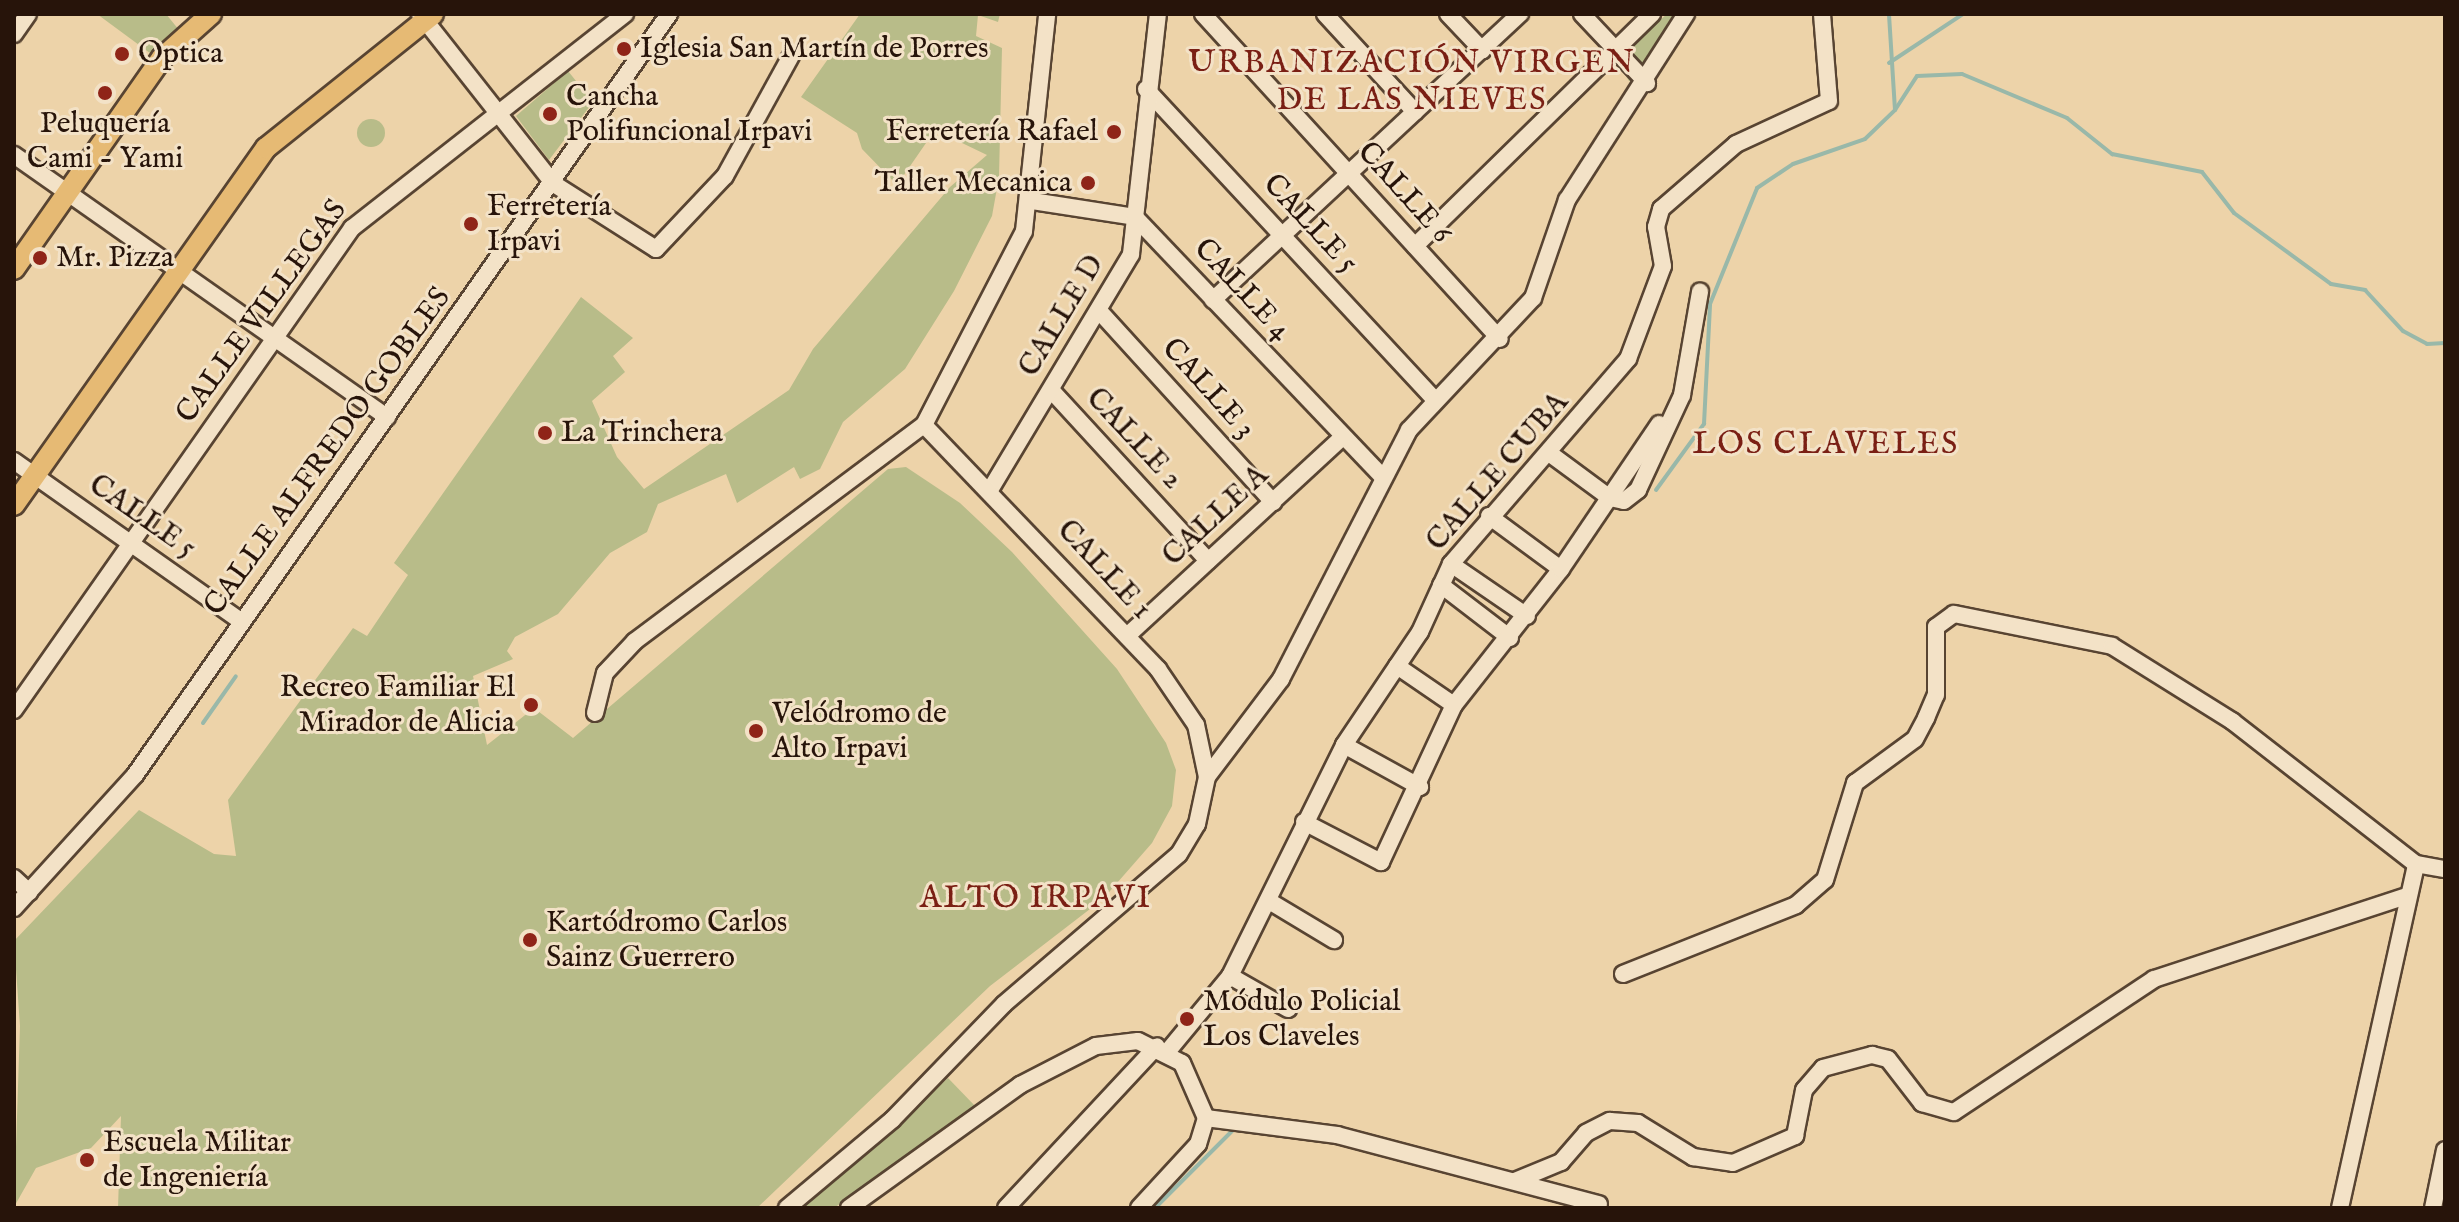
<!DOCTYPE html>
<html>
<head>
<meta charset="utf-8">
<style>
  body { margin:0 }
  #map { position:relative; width:2459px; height:1222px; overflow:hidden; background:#edd3a9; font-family:"IM FELL English",serif }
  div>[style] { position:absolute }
  .green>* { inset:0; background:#b8bc89 }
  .round { border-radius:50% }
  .stream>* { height:4px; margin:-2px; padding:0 2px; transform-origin:2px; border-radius:2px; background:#99b8a9 }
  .roads { filter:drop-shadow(2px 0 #584432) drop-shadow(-2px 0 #584432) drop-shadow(0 2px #584432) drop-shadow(0 -2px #584432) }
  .minor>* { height:16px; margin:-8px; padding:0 8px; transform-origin:8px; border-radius:8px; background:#f3e2c7 }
  .major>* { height:20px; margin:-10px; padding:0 10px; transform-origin:10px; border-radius:10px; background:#e6ba74 }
  .dots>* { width:22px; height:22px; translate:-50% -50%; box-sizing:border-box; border:4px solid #f3e2c7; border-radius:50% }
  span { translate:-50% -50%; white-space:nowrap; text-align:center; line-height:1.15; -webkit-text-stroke:6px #f3e2c7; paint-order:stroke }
  .poi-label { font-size:30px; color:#27140a }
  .left { translate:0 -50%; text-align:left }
  .right { translate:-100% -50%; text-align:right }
  .street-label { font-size:30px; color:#27140a }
  .neighbourhood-label { font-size:32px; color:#7a1f14; letter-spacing:2px }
  .frame { position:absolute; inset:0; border:16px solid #27140a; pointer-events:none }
</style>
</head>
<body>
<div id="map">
  <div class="green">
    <i style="clip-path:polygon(97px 14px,166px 14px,179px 30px,154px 56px)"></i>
    <i style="clip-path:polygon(860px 14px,1000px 14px,998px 22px,978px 15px,976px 36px,1002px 48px,999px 177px,992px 216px,954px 291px,905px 369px,843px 422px,820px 469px,800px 479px,794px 467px,737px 503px,726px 474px,658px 504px,647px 532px,610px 553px,558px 614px,515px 637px,507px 651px,513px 659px,473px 676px,487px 745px,534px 708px,573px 738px,888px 469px,906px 467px,960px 503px,1012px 552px,1117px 669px,1166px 743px,1176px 770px,1172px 806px,1152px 843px,1103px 899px,990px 986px,757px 1208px,118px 1208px,121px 1116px,91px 1148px,36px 1168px,14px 1207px,20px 1026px,14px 941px,139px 810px,214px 854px,236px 856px,228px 800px,353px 628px,367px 636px,408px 575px,394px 563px,581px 297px,633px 338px,613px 356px,625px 372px,592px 401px,617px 457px,644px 489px,789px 390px,813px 349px,950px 187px,987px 155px,935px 130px,897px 185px,862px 149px,857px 133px,801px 97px)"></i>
    <i style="clip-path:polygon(1667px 14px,1677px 17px,1637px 81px,1629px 81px,1616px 59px)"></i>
    <i style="clip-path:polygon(568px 71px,593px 102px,549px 160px,516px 116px)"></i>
    <i class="round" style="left:357px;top:119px;width:28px;height:28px"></i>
    <i style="clip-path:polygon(948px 1078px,976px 1107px,834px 1208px,802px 1208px)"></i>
  </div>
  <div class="stream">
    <i style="left:1889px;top:63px;width:89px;rotate:-33.5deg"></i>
    <i style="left:1895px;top:110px;width:40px;rotate:-57.1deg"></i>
    <i style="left:1917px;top:76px;width:45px;rotate:-2.5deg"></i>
    <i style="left:1962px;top:74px;width:114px;rotate:22.7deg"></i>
    <i style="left:2067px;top:118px;width:58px;rotate:38.7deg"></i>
    <i style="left:2112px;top:154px;width:92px;rotate:11.3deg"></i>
    <i style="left:2202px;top:172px;width:52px;rotate:52deg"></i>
    <i style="left:2234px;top:213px;width:120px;rotate:36.2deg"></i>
    <i style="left:2331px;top:284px;width:35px;rotate:10deg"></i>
    <i style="left:2365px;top:290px;width:56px;rotate:47.2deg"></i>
    <i style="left:2403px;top:331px;width:27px;rotate:28deg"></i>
    <i style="left:2427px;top:344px;width:18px;rotate:-3deg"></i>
    <i style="left:1656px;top:490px;width:82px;rotate:-54deg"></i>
    <i style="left:1704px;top:424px;width:120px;rotate:-87.1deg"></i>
    <i style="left:1710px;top:304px;width:125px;rotate:-67.9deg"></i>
    <i style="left:1757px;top:188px;width:43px;rotate:-33.7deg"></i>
    <i style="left:1793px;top:164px;width:76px;rotate:-19.1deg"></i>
    <i style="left:1865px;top:139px;width:42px;rotate:-44deg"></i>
    <i style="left:1895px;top:110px;width:96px;rotate:-93.6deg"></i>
    <i style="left:203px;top:723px;width:57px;rotate:-54.9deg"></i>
    <i style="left:1155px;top:1208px;width:110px;rotate:-45deg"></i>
  </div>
  <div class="roads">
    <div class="minor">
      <i style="left:420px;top:14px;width:216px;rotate:51.8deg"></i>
      <i style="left:554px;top:184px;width:121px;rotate:32.5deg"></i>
      <i style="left:656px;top:249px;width:100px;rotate:-46.6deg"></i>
      <i style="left:725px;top:176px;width:137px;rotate:-61.2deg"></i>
      <i style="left:1203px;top:14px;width:440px;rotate:47.6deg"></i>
      <i style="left:1325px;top:14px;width:133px;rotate:47.4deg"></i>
      <i style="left:1448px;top:14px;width:50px;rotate:46.6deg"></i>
      <i style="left:1582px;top:14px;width:95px;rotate:46.7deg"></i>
      <i style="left:14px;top:34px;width:24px;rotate:-55deg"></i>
      <i style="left:1146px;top:89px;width:420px;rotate:47.1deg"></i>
      <i style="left:14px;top:155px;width:456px;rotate:35.1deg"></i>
      <i style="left:1032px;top:201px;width:104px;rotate:8.8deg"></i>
      <i style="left:1135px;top:217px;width:356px;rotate:46.4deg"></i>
      <i style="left:1415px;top:246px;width:332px;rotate:-44.4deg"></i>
      <i style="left:1213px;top:300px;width:420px;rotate:-43deg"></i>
      <i style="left:1101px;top:313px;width:256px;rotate:47.7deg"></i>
      <i style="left:1051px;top:390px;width:232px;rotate:47.4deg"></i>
      <i style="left:924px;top:425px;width:218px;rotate:-62.7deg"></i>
      <i style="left:1024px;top:231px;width:218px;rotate:-83.9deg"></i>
      <i style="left:1549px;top:453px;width:76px;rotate:36.4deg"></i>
      <i style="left:1610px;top:498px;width:14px;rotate:12deg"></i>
      <i style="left:1624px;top:501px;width:18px;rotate:-38deg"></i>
      <i style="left:1638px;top:490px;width:105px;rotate:-65.1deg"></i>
      <i style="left:1682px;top:395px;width:105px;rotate:-80.1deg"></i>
      <i style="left:14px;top:461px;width:274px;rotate:35.2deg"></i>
      <i style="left:990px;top:490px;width:275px;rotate:-59.1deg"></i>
      <i style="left:1131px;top:254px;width:242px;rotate:-83.6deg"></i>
      <i style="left:1489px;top:516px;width:89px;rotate:36.4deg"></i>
      <i style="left:1451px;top:564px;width:92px;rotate:34.4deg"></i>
      <i style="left:1441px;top:585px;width:87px;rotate:37.5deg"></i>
      <i style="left:1127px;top:636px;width:294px;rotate:-42.7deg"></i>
      <i style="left:1397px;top:666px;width:69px;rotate:34.4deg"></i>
      <i style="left:14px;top:710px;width:589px;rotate:-54.96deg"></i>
      <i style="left:352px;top:228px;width:347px;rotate:-38.1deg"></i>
      <i style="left:595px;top:713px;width:41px;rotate:-76deg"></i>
      <i style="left:605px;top:673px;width:44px;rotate:-46.8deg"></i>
      <i style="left:635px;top:641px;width:361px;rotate:-36.8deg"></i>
      <i style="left:1344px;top:745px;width:87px;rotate:28.9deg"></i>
      <i style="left:1207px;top:777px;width:123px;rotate:-52.9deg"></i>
      <i style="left:1281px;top:679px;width:280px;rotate:-62.8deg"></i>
      <i style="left:1409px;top:430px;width:181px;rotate:-46.8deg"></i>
      <i style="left:1533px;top:298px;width:104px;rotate:-70.9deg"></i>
      <i style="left:1567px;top:200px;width:221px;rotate:-57.4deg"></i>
      <i style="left:1304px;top:822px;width:87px;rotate:27.5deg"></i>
      <i style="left:1381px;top:862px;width:173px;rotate:-65.1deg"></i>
      <i style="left:1454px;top:705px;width:173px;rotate:-51.8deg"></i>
      <i style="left:1561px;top:569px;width:175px;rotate:-55.9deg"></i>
      <i style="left:14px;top:878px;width:21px;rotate:43deg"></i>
      <i style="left:1269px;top:901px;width:76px;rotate:31deg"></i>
      <i style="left:14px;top:908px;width:180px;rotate:-47.7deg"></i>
      <i style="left:135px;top:775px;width:930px;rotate:-54.94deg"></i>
      <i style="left:1623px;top:974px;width:186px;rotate:-21.7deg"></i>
      <i style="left:1796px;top:905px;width:38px;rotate:-41deg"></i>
      <i style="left:1825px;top:880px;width:102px;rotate:-72.8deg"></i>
      <i style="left:1855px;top:783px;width:74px;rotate:-36.3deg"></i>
      <i style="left:1915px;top:739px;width:24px;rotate:-62deg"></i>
      <i style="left:1926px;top:718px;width:25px;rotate:-67deg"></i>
      <i style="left:1936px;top:695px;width:68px;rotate:-90deg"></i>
      <i style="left:1936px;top:627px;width:22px;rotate:-36deg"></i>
      <i style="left:1954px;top:614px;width:161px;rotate:11.4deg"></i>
      <i style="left:2112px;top:646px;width:142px;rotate:32deg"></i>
      <i style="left:2232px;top:721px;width:233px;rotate:37.9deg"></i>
      <i style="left:2416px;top:864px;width:29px;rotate:10deg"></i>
      <i style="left:1230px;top:976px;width:67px;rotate:29.6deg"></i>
      <i style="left:1168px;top:1051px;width:97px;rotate:-50.4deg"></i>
      <i style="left:1230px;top:976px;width:258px;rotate:-63.7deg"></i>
      <i style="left:1344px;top:745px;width:136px;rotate:-56.1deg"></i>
      <i style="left:1420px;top:632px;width:75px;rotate:-65.5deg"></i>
      <i style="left:1451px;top:564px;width:271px;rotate:-49.2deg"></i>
      <i style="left:1628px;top:359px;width:99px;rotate:-69.4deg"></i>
      <i style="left:1663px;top:266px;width:40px;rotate:-100deg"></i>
      <i style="left:1656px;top:227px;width:19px;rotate:-74deg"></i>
      <i style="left:1661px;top:209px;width:99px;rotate:-40.9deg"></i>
      <i style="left:1736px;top:144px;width:102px;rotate:-24.8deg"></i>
      <i style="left:1829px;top:101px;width:87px;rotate:-94.6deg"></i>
      <i style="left:1206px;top:1118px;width:132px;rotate:7.4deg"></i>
      <i style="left:1337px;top:1135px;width:271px;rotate:14.8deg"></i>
      <i style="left:1515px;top:1181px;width:50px;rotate:-22.4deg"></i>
      <i style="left:1561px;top:1162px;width:38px;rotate:-49deg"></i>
      <i style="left:1586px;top:1133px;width:27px;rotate:-27deg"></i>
      <i style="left:1610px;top:1121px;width:28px;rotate:4deg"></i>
      <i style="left:1638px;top:1123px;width:65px;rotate:31.7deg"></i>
      <i style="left:1693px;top:1157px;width:40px;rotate:8.5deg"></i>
      <i style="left:1733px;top:1163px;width:68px;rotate:-23.5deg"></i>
      <i style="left:1795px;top:1136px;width:47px;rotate:-78.9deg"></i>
      <i style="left:1804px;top:1090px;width:29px;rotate:-49deg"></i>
      <i style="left:1823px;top:1068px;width:51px;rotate:-14.9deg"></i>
      <i style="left:1872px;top:1055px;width:16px;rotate:14deg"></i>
      <i style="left:1888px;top:1059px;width:56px;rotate:52.3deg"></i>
      <i style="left:1922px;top:1103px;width:33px;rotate:16deg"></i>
      <i style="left:1954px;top:1112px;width:240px;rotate:-33.6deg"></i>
      <i style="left:2154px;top:979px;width:265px;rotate:-18.2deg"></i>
      <i style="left:787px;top:1208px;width:137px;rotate:-40deg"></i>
      <i style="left:892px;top:1120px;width:161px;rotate:-46deg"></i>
      <i style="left:1004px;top:1004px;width:230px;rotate:-40.6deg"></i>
      <i style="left:1179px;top:854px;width:35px;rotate:-59deg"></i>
      <i style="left:1197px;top:824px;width:48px;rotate:-78deg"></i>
      <i style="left:1207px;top:777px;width:53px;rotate:-101.9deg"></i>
      <i style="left:1196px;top:725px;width:68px;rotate:-124.2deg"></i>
      <i style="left:1158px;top:669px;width:338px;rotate:-133.8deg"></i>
      <i style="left:849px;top:1208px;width:211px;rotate:-35.7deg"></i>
      <i style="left:1020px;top:1085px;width:85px;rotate:-27.2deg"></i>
      <i style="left:1096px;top:1046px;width:42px;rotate:-6.8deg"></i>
      <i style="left:1138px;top:1041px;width:49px;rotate:26.6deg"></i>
      <i style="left:1182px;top:1063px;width:60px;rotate:66.4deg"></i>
      <i style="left:1206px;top:1118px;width:27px;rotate:107deg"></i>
      <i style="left:1198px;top:1144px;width:87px;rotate:132.7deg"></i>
      <i style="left:1006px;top:1208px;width:221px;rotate:-47deg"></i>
      <i style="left:2340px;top:1208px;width:352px;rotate:-77.5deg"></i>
      <i style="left:2433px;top:1208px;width:59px;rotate:-78.3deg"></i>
    </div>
    <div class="major">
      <i style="left:14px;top:269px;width:258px;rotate:-55deg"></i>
      <i style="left:162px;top:58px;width:66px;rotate:-41.9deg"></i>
      <i style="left:14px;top:505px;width:437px;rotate:-54.8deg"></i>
      <i style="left:266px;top:148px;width:214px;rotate:-38.7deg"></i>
    </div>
  </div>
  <div class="dots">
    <i style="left:624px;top:49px;background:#8f2418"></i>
    <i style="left:122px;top:54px;background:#8f2418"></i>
    <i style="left:105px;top:93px;background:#8f2418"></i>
    <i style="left:550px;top:114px;background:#8f2418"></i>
    <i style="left:1114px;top:132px;background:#8f2418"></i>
    <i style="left:1088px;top:183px;background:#8f2418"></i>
    <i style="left:471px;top:224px;background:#8f2418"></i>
    <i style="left:40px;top:258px;background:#8f2418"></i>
    <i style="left:545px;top:433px;background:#8f2418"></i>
    <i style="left:531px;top:705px;background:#8f2418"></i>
    <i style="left:756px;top:731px;background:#8f2418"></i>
    <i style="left:530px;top:940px;background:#8f2418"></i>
    <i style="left:1187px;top:1019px;background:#8f2418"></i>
    <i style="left:87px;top:1160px;background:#8f2418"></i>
  </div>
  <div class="poi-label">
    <span class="left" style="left:640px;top:49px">Iglesia San Martín de Porres</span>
    <span class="left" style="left:138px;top:54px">Optica</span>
    <span class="left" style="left:566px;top:114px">Cancha<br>Polifuncional Irpavi</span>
    <span style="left:105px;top:141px">Peluquería<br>Cami - Yami</span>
    <span class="right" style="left:1098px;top:132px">Ferretería Rafael</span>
    <span class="right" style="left:1072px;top:183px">Taller Mecanica</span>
    <span class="left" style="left:487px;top:224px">Ferretería<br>Irpavi</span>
    <span class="left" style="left:56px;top:258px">Mr. Pizza</span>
    <span class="left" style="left:561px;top:433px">La Trinchera</span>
    <span class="right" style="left:515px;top:705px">Recreo Familiar El<br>Mirador de Alicia</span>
    <span class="left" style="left:772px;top:731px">Velódromo de<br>Alto Irpavi</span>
    <span class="left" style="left:546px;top:940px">Kartódromo Carlos<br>Sainz Guerrero</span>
    <span class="left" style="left:1203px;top:1019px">Módulo Policial<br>Los Claveles</span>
    <span class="left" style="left:103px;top:1160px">Escuela Militar<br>de Ingeniería</span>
  </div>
  <div class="street-label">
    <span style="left:1404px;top:193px;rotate:48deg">CALLE 6</span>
    <span style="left:1310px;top:224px;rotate:47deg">CALLE 5</span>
    <span style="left:1242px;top:290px;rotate:47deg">CALLE 4</span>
    <span style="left:262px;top:312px;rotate:-54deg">CALLE VILLEGAS</span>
    <span style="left:1062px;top:316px;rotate:-59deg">CALLE D</span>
    <span style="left:1208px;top:389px;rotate:48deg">CALLE 3</span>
    <span style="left:1134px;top:439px;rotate:47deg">CALLE 2</span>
    <span style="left:328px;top:452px;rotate:-54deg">CALLE ALFREDO GOBLES</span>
    <span style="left:1498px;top:472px;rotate:-49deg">CALLE CUBA</span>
    <span style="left:1216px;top:516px;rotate:-43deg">CALLE A</span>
    <span style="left:142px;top:517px;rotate:35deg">CALLE 5</span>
    <span style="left:1104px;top:570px;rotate:47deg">CALLE 1</span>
  </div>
  <div class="neighbourhood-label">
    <span style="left:1412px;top:83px">URBANIZACIÓN VIRGEN<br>DE LAS NIEVES</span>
    <span style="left:1826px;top:445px">LOS CLAVELES</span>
    <span style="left:1036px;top:899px">ALTO IRPAVI</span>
  </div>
  <div class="frame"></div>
</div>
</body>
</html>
